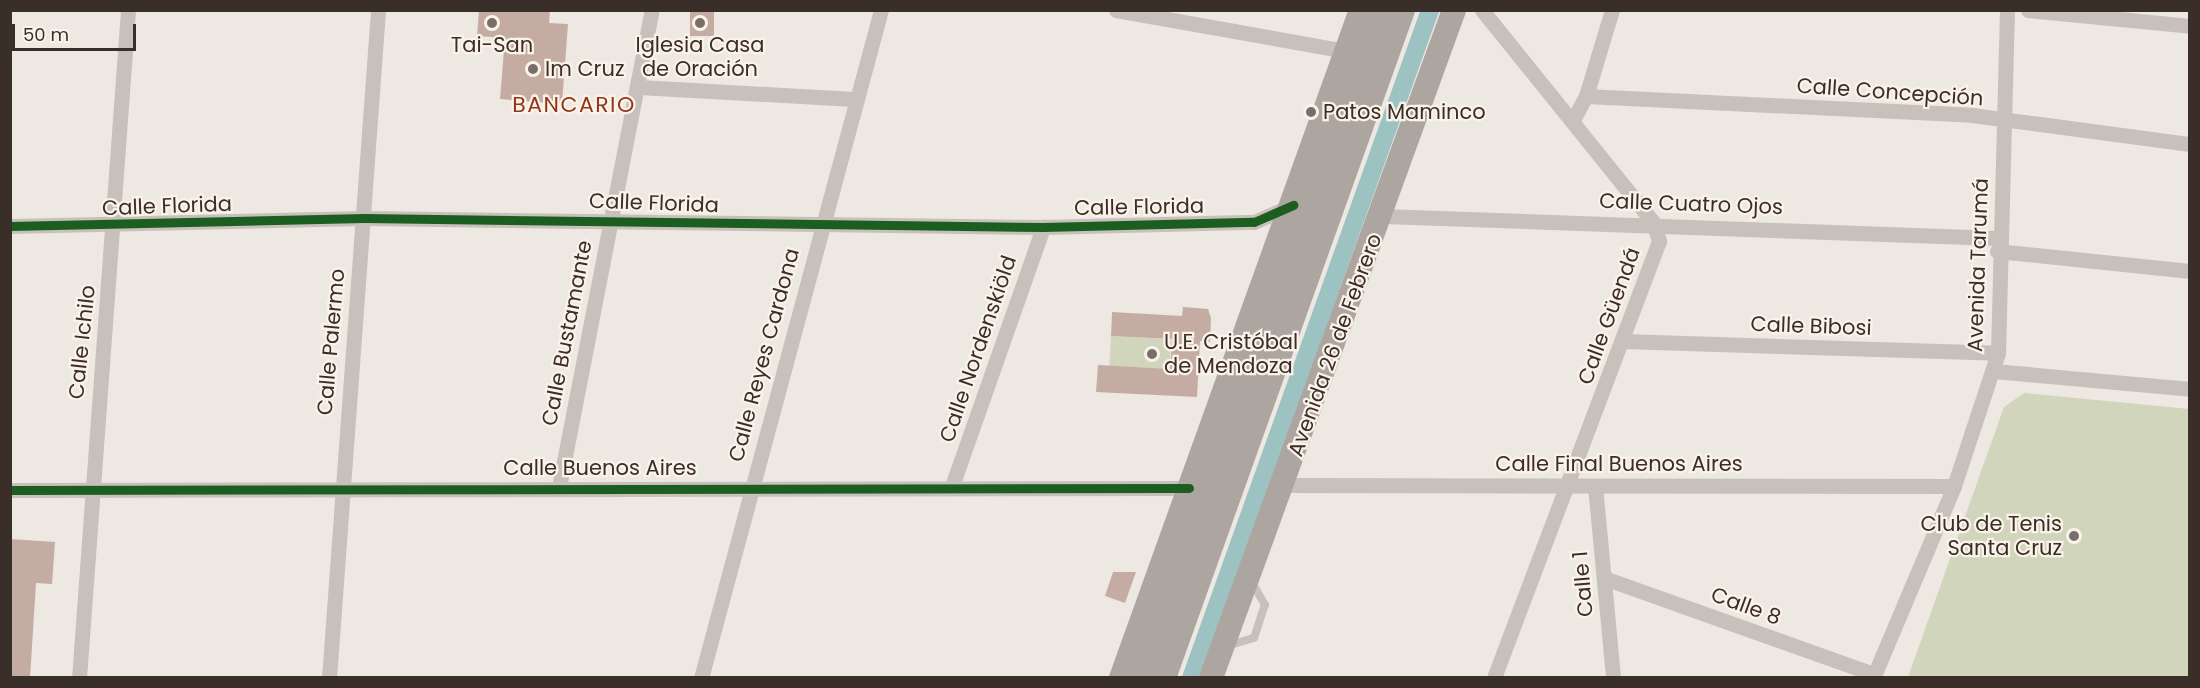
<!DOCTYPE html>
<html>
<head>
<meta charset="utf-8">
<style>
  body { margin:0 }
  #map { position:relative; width:2200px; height:688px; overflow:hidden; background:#eee8e2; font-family:Poppins,sans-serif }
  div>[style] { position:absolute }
  .green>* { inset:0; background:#d0d5bb; transform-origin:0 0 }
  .canal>* { height:18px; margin:-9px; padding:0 9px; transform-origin:9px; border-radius:9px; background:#9cc2c2 }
  .building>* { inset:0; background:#c4aca2; transform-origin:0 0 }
  .lane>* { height:8px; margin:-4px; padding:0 4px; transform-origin:4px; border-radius:4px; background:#c8c1bb }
  .street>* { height:15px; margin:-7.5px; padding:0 7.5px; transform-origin:7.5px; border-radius:7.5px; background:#c8c1bb }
  .primary>* { height:24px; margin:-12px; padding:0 12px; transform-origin:12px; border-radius:12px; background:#ada5a0 }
  .cycleway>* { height:9px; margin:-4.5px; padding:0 4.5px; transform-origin:4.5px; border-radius:4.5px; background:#1b5e20 }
  .dots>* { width:16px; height:16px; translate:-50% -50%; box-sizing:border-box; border:3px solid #fbf3e9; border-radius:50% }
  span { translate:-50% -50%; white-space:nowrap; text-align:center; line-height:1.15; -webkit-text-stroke:4.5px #fbf3e9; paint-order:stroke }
  .poi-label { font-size:21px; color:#3a2e28 }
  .left { translate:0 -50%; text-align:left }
  .right { translate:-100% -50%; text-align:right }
  .street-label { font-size:21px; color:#3a2e28 }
  .neighbourhood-label { font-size:22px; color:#90361a; letter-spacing:1.5px }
  .frame { position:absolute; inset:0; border:12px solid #3a2e28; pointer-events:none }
  .scale { position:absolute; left:12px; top:24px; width:124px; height:27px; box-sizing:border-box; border:3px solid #3a2e28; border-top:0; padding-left:8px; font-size:18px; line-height:21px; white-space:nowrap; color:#3a2e28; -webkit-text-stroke:4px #fbf3e9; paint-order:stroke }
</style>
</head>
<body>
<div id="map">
  <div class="green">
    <i style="left:1111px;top:336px;width:60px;height:30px;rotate:3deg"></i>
    <i style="clip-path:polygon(2024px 393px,2189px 409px,2189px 677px,1908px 677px,2004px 407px)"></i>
  </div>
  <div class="canal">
    <i style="left:1191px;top:678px;width:709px;rotate:-70.31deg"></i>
  </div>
  <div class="building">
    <i style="clip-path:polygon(479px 10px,550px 10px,549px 23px,568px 24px,562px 104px,500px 99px,505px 38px,477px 36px)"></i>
    <i style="left:690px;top:10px;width:24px;height:26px"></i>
    <i style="clip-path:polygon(1183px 307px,1208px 309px,1211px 318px,1210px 342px,1200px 341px,1197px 397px,1096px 392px,1098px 365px,1170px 369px,1172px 339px,1111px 336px,1112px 312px,1182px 316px)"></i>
    <i style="clip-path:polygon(10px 539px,55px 542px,52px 584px,36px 583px,30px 678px,10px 678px)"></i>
    <i style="clip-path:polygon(1113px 572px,1136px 572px,1125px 603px,1105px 596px)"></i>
  </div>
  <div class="lane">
    <i style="left:1227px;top:646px;width:28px;rotate:-17deg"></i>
    <i style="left:1254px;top:638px;width:35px;rotate:-72deg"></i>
    <i style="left:1265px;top:605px;width:28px;rotate:-120deg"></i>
  </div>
  <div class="street">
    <i style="left:1116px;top:10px;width:234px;rotate:10.1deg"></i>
    <i style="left:1482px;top:10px;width:272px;rotate:51.1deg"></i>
    <i style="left:1653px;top:222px;width:20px;rotate:72deg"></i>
    <i style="left:1659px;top:241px;width:467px;rotate:110.7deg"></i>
    <i style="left:2028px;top:10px;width:163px;rotate:5.6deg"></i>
    <i style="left:639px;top:87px;width:215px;rotate:3.2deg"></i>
    <i style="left:1586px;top:96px;width:386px;rotate:2.8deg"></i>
    <i style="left:1972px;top:115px;width:220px;rotate:7.6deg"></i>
    <i style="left:1573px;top:120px;width:27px;rotate:-62deg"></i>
    <i style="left:1586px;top:96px;width:90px;rotate:-73.2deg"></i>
    <i style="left:1383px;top:216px;width:615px;rotate:2.05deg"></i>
    <i style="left:10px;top:226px;width:354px;rotate:-1.3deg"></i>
    <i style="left:364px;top:218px;width:679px;rotate:0.76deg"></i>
    <i style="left:1043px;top:227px;width:211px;rotate:-1.4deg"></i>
    <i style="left:1254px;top:222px;width:43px;rotate:-23.6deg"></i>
    <i style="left:1997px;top:251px;width:194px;rotate:5.9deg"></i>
    <i style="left:1622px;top:341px;width:376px;rotate:1.8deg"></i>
    <i style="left:1994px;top:371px;width:197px;rotate:5.2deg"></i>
    <i style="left:1284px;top:485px;width:670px;rotate:0.09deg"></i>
    <i style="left:952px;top:486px;width:275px;rotate:-70.6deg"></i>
    <i style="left:1595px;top:486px;width:193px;rotate:84.6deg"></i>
    <i style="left:559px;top:487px;width:486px;rotate:-79deg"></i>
    <i style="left:10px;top:490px;width:1179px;rotate:-0.1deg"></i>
    <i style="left:1604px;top:578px;width:287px;rotate:19.6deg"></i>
    <i style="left:79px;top:678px;width:670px;rotate:-85.8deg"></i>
    <i style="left:329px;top:678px;width:670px;rotate:-85.8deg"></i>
    <i style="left:701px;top:678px;width:692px;rotate:-74.92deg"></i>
    <i style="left:1873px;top:678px;width:208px;rotate:-67.1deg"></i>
    <i style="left:1954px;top:486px;width:140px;rotate:-71.7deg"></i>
    <i style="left:1998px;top:353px;width:343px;rotate:-88.5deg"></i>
  </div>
  <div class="primary">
    <i style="left:1121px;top:678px;width:710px;rotate:-70.24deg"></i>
    <i style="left:1145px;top:678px;width:709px;rotate:-70.39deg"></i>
    <i style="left:1164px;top:678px;width:709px;rotate:-70.31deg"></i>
    <i style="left:1211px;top:678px;width:711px;rotate:-70.01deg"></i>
  </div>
  <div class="cycleway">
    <i style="left:10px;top:226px;width:354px;rotate:-1.3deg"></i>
    <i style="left:364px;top:218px;width:679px;rotate:0.76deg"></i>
    <i style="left:1043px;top:227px;width:211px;rotate:-1.4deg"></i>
    <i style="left:1254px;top:222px;width:43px;rotate:-23.6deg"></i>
    <i style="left:10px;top:490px;width:1179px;rotate:-0.1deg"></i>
  </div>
  <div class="dots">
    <i style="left:492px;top:23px;background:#796f69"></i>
    <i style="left:700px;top:23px;background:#796f69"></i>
    <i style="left:533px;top:69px;background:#796f69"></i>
    <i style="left:1311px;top:112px;background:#796f69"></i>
    <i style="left:1152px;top:354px;background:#796f69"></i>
    <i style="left:2074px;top:536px;background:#796f69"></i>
  </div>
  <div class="poi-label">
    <span style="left:492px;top:45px">Tai-San</span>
    <span style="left:700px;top:57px">Iglesia Casa<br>de Oración</span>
    <span class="left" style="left:545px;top:69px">Im Cruz</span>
    <span class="left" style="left:1323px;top:112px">Patos Maminco</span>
    <span class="left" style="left:1164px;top:354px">U.E. Cristóbal<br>de Mendoza</span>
    <span class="right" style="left:2062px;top:536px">Club de Tenis<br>Santa Cruz</span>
  </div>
  <div class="street-label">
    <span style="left:1890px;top:92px;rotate:4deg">Calle Concepción</span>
    <span style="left:654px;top:203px;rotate:2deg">Calle Florida</span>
    <span style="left:1691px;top:204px;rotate:2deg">Calle Cuatro Ojos</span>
    <span style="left:167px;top:206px;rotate:-2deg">Calle Florida</span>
    <span style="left:1139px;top:207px;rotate:-1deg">Calle Florida</span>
    <span style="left:1978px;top:265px;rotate:-88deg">Avenida Tarumá</span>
    <span style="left:1609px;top:316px;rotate:-70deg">Calle Güendá</span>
    <span style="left:1811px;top:326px;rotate:2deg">Calle Bibosi</span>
    <span style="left:567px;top:333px;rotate:-79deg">Calle Bustamante</span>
    <span style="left:82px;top:342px;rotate:-84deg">Calle Ichilo</span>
    <span style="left:331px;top:342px;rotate:-85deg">Calle Palermo</span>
    <span style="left:1335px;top:345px;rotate:-70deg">Avenida 26 de Febrero</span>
    <span style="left:978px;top:349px;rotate:-71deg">Calle Nordenskiöld</span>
    <span style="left:764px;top:355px;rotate:-75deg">Calle Reyes Cardona</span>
    <span style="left:1619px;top:464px">Calle Final Buenos Aires</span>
    <span style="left:600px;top:468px">Calle Buenos Aires</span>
    <span style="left:1583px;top:584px;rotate:-95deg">Calle 1</span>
    <span style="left:1746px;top:606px;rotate:20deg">Calle 8</span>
  </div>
  <div class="neighbourhood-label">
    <span style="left:574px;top:105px">BANCARIO</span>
  </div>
  <div class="frame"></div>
  <div class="scale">50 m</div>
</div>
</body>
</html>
